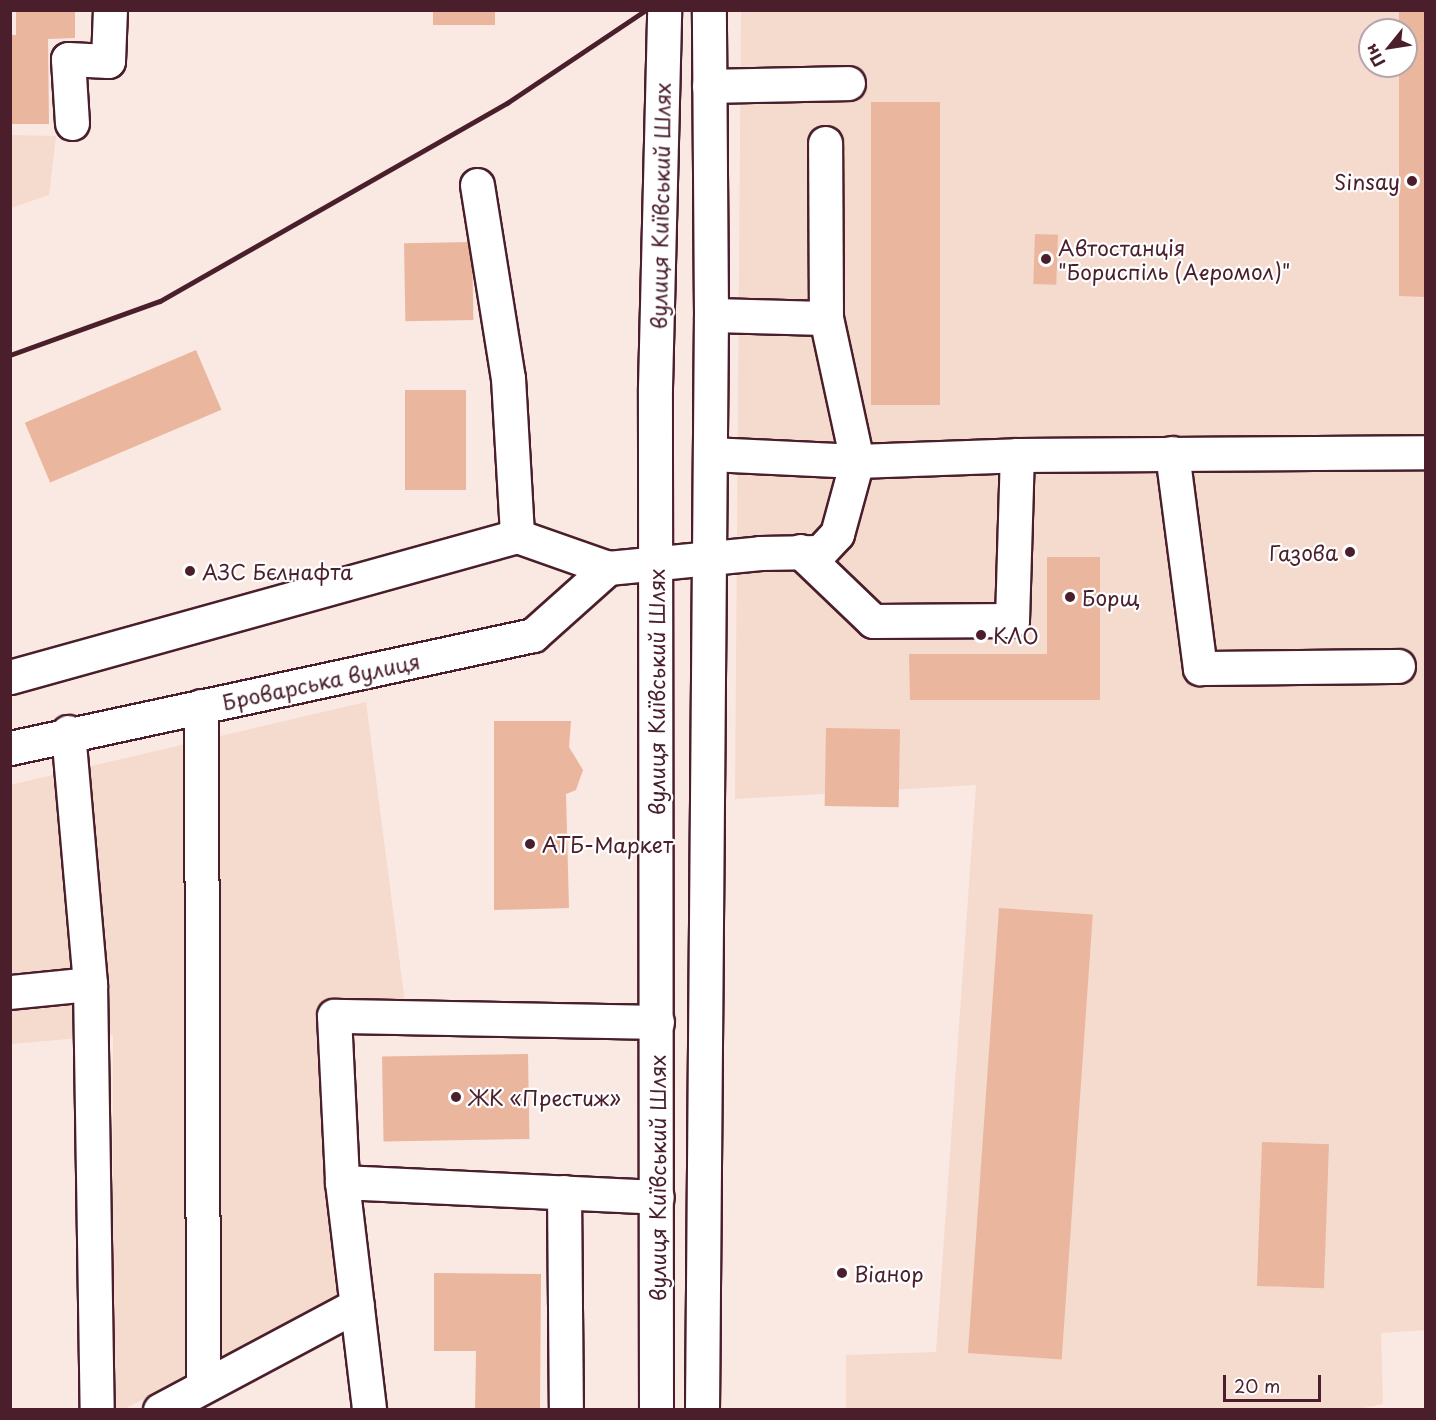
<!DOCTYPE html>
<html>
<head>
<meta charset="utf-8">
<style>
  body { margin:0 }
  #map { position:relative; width:1436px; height:1420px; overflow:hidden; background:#f9e9e2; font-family:"Playpen Sans",sans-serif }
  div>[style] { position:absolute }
  .built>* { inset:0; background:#f5dace }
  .building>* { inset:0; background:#ebb69e; transform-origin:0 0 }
  .roads { filter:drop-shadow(2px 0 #4a1f2b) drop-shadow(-2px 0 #4a1f2b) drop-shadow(0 2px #4a1f2b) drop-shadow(0 -2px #4a1f2b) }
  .minor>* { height:33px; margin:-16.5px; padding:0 16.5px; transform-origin:16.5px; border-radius:16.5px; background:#fff }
  .highway>* { height:33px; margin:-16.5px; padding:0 16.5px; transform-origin:16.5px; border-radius:16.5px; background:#fff }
  .rail>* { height:4.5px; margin:-2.25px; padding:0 2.25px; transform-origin:2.25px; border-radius:2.25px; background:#4a1f2b }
  .dots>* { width:16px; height:16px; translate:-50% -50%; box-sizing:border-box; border:3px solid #fff; border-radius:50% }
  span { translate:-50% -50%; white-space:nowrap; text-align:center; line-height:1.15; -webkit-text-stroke:4.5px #fff; paint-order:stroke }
  .poi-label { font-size:21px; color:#4a1f2b }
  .right { translate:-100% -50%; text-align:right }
  .left { translate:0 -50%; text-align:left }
  .street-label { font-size:21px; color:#4a1f2b }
  .frame { position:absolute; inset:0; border:12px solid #4a1f2b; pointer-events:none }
  .north { position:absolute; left:1358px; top:18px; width:60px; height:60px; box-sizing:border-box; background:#fff; border:2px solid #b7a5aa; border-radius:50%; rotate:240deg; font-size:16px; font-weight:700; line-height:24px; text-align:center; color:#4a1f2b }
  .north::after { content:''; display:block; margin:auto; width:21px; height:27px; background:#4a1f2b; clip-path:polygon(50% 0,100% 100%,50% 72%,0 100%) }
  .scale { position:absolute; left:1223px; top:1375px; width:98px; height:27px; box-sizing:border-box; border:3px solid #4a1f2b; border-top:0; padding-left:8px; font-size:18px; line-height:21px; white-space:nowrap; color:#4a1f2b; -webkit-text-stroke:4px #fff; paint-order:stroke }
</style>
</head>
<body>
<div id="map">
  <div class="built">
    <i style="clip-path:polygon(evenodd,741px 11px,1425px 11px,1426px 1330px,1381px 1333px,1383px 1404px,1355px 1410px,846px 1409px,846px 1355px,936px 1352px,976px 785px,735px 799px,741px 11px,1370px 30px,1406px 30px,1406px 66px,1370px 66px,1370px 30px)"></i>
    <i style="clip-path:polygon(11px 135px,56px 136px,49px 195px,11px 208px)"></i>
    <i style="clip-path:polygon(366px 702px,405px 1003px,324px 1005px,340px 1300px,124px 1409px,113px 1409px,113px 1035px,11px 1044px,10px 785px)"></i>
  </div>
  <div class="building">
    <i style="clip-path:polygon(16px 10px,75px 10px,75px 38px,48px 39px,49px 124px,10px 124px,10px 35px,16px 35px)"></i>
    <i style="left:433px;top:10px;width:62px;height:15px"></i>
    <i style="clip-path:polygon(1399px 10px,1426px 10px,1426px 297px,1399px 296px,1399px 66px,1406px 66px,1406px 30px,1399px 30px)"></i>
    <i style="left:871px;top:102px;width:69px;height:303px"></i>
    <i style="left:1035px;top:234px;width:23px;height:50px;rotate:2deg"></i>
    <i style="left:472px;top:242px;width:78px;height:68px;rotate:89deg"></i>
    <i style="left:196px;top:350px;width:65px;height:186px;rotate:67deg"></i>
    <i style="left:405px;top:390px;width:61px;height:100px"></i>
    <i style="clip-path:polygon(1047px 557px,1100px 557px,1100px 700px,910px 700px,909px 654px,1047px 654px)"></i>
    <i style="clip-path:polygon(494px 721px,571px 721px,569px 747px,583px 770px,576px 790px,566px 794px,569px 908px,494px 910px)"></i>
    <i style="left:826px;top:728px;width:74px;height:78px;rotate:1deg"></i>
    <i style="left:999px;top:908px;width:94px;height:446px;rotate:4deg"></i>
    <i style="left:528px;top:1054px;width:85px;height:146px;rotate:89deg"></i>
    <i style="left:1262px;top:1142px;width:67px;height:144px;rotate:2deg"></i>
    <i style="clip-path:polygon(434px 1273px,541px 1274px,540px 1410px,475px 1410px,476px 1351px,434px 1351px)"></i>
  </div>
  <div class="roads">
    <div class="minor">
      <i style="left:709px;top:86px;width:139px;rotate:-1.2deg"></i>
      <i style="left:72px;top:123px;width:64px;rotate:-93.6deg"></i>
      <i style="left:68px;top:59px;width:40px;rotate:2.9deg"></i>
      <i style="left:108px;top:61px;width:51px;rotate:-87.8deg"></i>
      <i style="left:477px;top:185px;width:195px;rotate:80.9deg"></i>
      <i style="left:508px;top:378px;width:158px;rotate:86.7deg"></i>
      <i style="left:711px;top:315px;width:115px;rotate:1.5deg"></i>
      <i style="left:826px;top:318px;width:175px;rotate:-90.3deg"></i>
      <i style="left:1172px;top:453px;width:217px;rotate:82.6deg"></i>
      <i style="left:1200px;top:668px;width:198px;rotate:-0.6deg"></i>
      <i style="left:710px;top:454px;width:147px;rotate:2.7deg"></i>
      <i style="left:857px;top:461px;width:160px;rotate:-2.1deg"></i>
      <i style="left:1017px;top:455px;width:409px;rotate:-0.4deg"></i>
      <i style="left:800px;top:551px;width:101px;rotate:43.8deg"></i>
      <i style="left:873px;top:621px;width:139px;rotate:-0.4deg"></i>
      <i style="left:1012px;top:620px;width:165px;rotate:-88.3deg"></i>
      <i style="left:10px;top:677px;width:526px;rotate:-15.54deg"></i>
      <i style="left:517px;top:536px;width:96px;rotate:19.4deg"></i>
      <i style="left:608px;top:568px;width:153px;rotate:-5.6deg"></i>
      <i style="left:760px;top:553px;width:60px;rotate:-1deg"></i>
      <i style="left:820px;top:552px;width:25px;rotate:-47deg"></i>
      <i style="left:837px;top:534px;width:76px;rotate:-74.7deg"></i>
      <i style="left:857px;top:461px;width:146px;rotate:-102.2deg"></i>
      <i style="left:201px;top:706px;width:677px;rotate:89.83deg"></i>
      <i style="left:68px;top:732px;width:253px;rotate:85deg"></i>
      <i style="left:90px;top:984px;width:426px;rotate:89.1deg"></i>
      <i style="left:10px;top:748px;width:535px;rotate:-12.19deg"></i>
      <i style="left:533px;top:635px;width:101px;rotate:-41.8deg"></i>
      <i style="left:10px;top:992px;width:80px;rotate:-5.7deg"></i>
      <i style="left:657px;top:1022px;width:323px;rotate:-178.9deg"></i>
      <i style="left:334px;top:1016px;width:166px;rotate:87.2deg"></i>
      <i style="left:342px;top:1182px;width:315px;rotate:2.7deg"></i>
      <i style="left:342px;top:1182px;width:230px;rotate:83.2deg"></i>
      <i style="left:564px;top:1192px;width:218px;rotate:89.5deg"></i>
      <i style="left:160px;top:1410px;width:223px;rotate:-28.1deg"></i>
    </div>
    <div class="highway">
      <i style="left:656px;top:1410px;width:1023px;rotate:-90.06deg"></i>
      <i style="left:655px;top:387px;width:377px;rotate:-88.6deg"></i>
      <i style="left:702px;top:1410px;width:1095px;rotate:-89.53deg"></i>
      <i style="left:711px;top:315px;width:305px;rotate:-90.4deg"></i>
    </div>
  </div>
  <div class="rail">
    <i style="left:10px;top:355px;width:159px;rotate:-19.8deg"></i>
    <i style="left:160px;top:301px;width:400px;rotate:-29.7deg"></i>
    <i style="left:507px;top:103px;width:167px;rotate:-33.8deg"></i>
  </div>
  <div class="dots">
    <i style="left:1412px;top:181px;background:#4a1f2b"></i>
    <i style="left:1046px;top:259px;background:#4a1f2b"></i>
    <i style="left:1350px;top:552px;background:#4a1f2b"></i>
    <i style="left:190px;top:571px;background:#4a1f2b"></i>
    <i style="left:1070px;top:597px;background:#4a1f2b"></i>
    <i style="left:981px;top:635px;background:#4a1f2b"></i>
    <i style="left:530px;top:844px;background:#4a1f2b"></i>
    <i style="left:456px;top:1097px;background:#4a1f2b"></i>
    <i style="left:842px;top:1273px;background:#4a1f2b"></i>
  </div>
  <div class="poi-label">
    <span class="right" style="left:1400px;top:181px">Sinsay</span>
    <span class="left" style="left:1058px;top:259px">Автостанція<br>"Бориспіль (Аеромол)"</span>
    <span class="right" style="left:1338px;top:552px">Газова</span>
    <span class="left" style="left:202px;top:571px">АЗС Бєлнафта</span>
    <span class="left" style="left:1082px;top:597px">Борщ</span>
    <span class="left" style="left:993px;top:635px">КЛО</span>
    <span class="left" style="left:542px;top:844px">АТБ-Маркет</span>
    <span class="left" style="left:468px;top:1097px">ЖК «Престиж»</span>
    <span class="left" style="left:854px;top:1273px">Віанор</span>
  </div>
  <div class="street-label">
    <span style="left:660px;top:206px;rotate:-89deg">вулиця Київський Шлях</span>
    <span style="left:321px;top:681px;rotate:-12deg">Броварська вулиця</span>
    <span style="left:656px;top:692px;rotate:-90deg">вулиця Київський Шлях</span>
    <span style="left:657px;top:1178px;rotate:-90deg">вулиця Київський Шлях</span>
  </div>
  <div class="frame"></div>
  <div class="north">Пн</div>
  <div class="scale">20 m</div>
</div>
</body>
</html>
